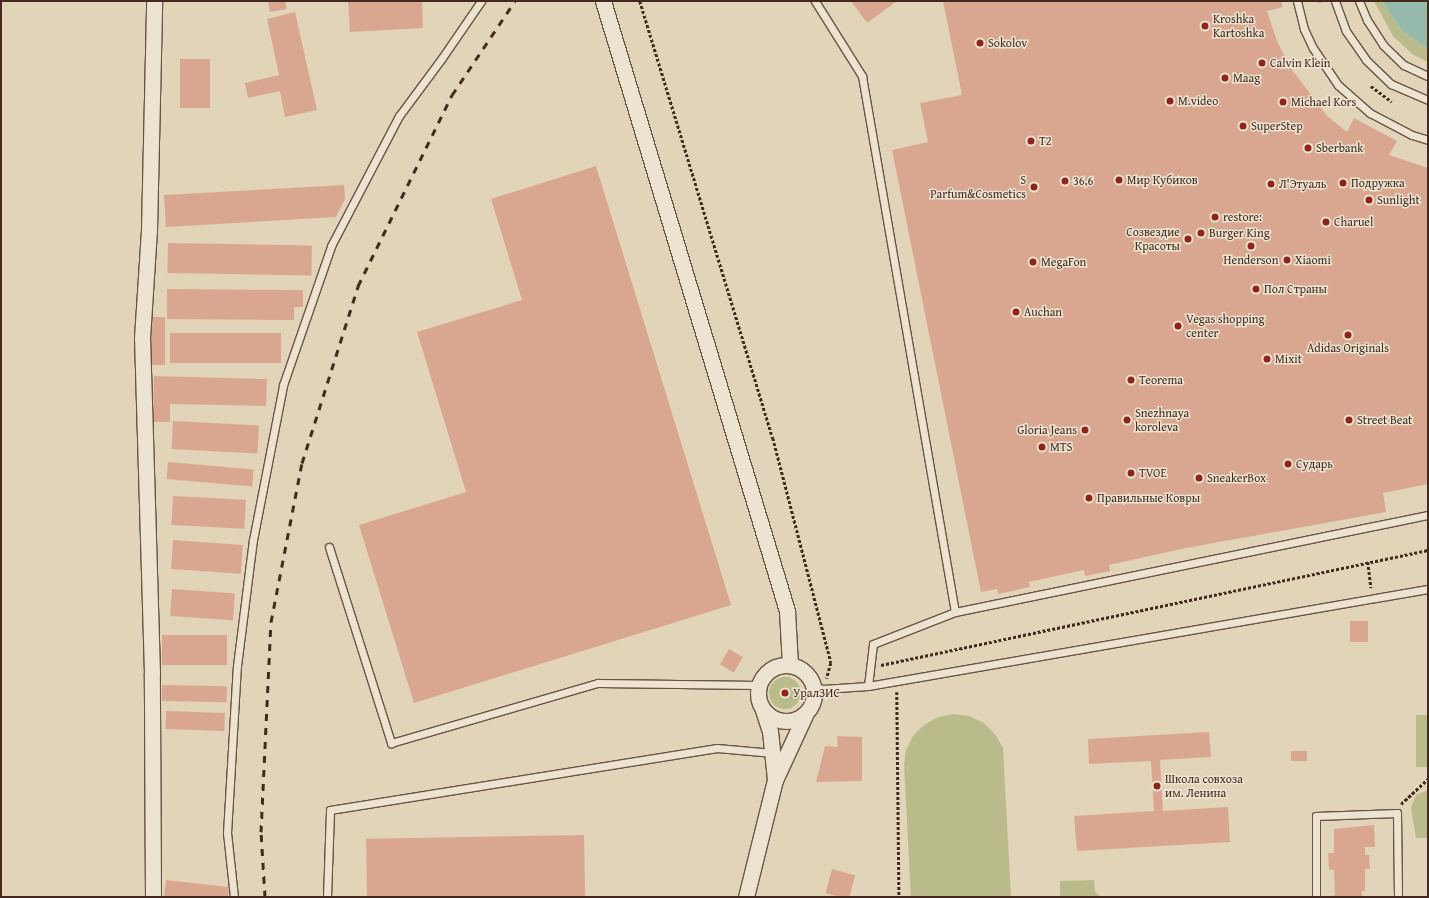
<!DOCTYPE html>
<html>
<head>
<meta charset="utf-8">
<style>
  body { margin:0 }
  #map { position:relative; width:1429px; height:898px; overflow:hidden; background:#e1d4b8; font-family:"Gentium Book Plus",serif }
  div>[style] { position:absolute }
  .green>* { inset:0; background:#b9bb8a; transform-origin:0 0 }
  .round { border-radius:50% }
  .water>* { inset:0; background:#95b9aa }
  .building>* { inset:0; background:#d9a790; transform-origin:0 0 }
  .path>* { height:2.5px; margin-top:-1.25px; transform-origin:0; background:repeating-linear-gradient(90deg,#43291e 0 3px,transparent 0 5px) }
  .roads { filter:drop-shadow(1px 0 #6a5444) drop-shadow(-1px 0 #6a5444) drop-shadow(0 1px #6a5444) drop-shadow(0 -1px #6a5444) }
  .lane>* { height:7px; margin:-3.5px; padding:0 3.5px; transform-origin:3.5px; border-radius:3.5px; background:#ece3d1 }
  .street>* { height:15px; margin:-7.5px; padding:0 7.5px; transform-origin:7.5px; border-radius:7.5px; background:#ece3d1 }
  .street>.ring { margin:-7.5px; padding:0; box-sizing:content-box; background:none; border:15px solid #ece3d1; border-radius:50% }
  .rail>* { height:3px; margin-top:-1.5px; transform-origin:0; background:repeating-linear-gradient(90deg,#43291e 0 7px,transparent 0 14px) }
  .dots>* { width:11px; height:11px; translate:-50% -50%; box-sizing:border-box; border:2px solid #ece3d1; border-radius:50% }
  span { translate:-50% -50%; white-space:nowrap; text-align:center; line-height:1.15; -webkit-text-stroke:3px #ece3d1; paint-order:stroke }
  .poi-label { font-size:12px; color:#43291e }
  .left { translate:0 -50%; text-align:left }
  .right { translate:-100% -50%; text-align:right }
  .frame { position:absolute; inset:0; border:2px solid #43291e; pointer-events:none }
</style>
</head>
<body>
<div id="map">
  <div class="green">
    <i style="clip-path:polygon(1374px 1px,1382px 1px,1401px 30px,1428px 49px,1428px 62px,1412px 54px,1393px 36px)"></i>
    <i class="round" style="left:769px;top:677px;width:32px;height:32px"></i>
    <i style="clip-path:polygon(953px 714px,969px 716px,984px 723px,995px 734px,1003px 748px,1011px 897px,911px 897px,904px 765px,906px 750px,913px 736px,924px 725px,938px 717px)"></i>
    <i style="left:1428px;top:715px;width:52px;height:12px;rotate:90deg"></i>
    <i style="clip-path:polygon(1428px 790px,1428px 838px,1416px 838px,1411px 808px,1416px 795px)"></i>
    <i style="clip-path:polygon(1094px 880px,1095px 892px,1101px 897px,1060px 897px,1060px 881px)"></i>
  </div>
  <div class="water">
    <i style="clip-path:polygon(1382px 1px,1428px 1px,1428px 49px,1401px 30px)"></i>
  </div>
  <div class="building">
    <i style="clip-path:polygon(268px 1px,285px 1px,287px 9px,270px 12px)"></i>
    <i style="clip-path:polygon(348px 1px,422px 1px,423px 28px,350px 32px)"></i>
    <i style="clip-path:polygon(851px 1px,897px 1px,867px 23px)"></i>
    <i style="clip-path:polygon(943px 1px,1281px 1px,1283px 7px,1267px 11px,1277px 41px,1290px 67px,1327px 116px,1347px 132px,1354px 118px,1397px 141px,1389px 155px,1428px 168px,1428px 484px,1383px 493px,1386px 512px,1186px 548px,1109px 565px,1110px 571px,1085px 576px,1084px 570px,1029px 582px,1030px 587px,998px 594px,997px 589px,981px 592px,892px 150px,928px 142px,920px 103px,962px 95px)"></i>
    <i style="clip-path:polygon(295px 12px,317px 110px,285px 117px,280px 91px,248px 98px,245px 83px,279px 75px,267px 19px)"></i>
    <i style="left:180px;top:59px;width:30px;height:49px"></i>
    <i style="clip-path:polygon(596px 166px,731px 605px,414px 703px,359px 525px,466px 492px,417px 332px,522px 300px,491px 199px)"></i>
    <i style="clip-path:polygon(344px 185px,345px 199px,336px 217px,166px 227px,164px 195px)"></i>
    <i style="left:168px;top:243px;width:144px;height:30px;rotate:1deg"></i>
    <i style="clip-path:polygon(167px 289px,303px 290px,303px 307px,294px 307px,294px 320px,167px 319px)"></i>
    <i style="left:148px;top:317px;width:17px;height:48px"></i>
    <i style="left:170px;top:333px;width:111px;height:30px"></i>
    <i style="clip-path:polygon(154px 376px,267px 379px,266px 406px,170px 404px,170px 422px,153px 422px)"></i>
    <i style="left:173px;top:421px;width:86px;height:28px;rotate:3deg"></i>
    <i style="left:168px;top:462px;width:86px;height:17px;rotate:5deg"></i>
    <i style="left:173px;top:496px;width:73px;height:29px;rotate:3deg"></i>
    <i style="left:173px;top:540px;width:70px;height:29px;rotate:4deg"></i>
    <i style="left:172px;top:589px;width:63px;height:27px;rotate:4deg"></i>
    <i style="left:1350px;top:621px;width:18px;height:21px"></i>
    <i style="left:162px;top:635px;width:65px;height:30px"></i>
    <i style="left:729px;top:649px;width:16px;height:18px;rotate:30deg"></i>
    <i style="left:162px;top:685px;width:65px;height:16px;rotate:1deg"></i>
    <i style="left:166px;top:711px;width:59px;height:18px;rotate:2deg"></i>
    <i style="clip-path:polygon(1209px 732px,1211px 757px,1160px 760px,1163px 811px,1228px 807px,1230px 842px,1077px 851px,1074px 816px,1154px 811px,1151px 761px,1089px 764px,1088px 739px)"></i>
    <i style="clip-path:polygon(837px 736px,862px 737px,862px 781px,816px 782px,825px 746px,838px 747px)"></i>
    <i style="left:1307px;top:751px;width:10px;height:16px;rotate:90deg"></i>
    <i style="clip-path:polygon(1374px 825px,1375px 847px,1365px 847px,1365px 855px,1369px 855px,1370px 869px,1365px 869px,1365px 891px,1362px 891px,1362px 897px,1331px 897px,1335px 895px,1334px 870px,1329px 870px,1328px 853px,1334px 853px,1334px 829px)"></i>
    <i style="left:584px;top:835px;width:62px;height:218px;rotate:89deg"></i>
    <i style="left:832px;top:869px;width:24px;height:25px;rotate:15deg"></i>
    <i style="clip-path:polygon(166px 880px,229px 887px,228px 897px,164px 897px)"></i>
  </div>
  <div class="path">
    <i style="left:640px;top:1px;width:457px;rotate:73.1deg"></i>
    <i style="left:773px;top:438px;width:232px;rotate:75.5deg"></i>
    <i style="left:831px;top:663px;width:16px;rotate:105deg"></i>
    <i style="left:1320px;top:1px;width:1px;rotate:90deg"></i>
    <i style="left:1371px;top:86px;width:26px;rotate:37deg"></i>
    <i style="left:1368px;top:562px;width:26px;rotate:83deg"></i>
    <i style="left:881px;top:665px;width:559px;rotate:-11.87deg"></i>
    <i style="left:897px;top:692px;width:205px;rotate:89.4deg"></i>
    <i style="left:1401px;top:804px;width:37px;rotate:-43deg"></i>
  </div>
  <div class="roads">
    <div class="lane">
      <i style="left:815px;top:1px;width:89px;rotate:57.9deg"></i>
      <i style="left:862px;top:76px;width:544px;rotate:80.16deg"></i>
      <i style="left:1297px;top:1px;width:29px;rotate:76deg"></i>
      <i style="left:1304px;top:29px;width:21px;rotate:65deg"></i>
      <i style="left:1313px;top:48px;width:45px;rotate:56deg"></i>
      <i style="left:1338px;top:85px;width:43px;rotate:41.2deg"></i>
      <i style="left:1370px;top:113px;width:47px;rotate:27.6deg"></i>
      <i style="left:1412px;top:135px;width:17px;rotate:17deg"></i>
      <i style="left:1335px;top:1px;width:32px;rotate:70deg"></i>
      <i style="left:1346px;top:31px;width:35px;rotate:55deg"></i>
      <i style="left:1366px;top:60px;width:35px;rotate:44deg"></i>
      <i style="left:1391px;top:84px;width:40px;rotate:23.4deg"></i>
      <i style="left:1359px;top:1px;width:21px;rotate:67deg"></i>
      <i style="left:1367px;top:20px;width:30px;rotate:57deg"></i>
      <i style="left:1383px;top:45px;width:29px;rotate:44deg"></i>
      <i style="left:1404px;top:65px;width:26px;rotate:25deg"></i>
      <i style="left:329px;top:547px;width:206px;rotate:72.4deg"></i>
      <i style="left:391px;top:743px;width:216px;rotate:-16.2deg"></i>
      <i style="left:598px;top:683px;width:161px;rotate:0.7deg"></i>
      <i style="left:868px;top:686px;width:42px;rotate:-83.2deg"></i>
      <i style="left:873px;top:644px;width:88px;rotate:-21.3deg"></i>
      <i style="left:955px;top:612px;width:483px;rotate:-11.6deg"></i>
      <i style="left:814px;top:687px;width:9px;rotate:13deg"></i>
      <i style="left:823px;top:689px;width:45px;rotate:-3.8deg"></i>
      <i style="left:868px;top:686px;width:568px;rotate:-9.83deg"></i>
      <i style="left:234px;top:897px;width:64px;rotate:-96.2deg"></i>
      <i style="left:227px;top:833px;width:167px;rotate:-86.6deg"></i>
      <i style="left:237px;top:666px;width:127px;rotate:-82.8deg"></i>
      <i style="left:253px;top:540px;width:158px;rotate:-79deg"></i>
      <i style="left:283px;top:385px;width:147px;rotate:-70.9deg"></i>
      <i style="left:331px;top:246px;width:147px;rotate:-62.4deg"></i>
      <i style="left:399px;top:116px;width:72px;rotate:-53.4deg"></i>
      <i style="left:442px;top:58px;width:69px;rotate:-55.6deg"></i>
      <i style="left:327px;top:897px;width:87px;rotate:-88deg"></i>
      <i style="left:330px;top:810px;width:392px;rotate:-9.1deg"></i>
      <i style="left:717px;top:748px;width:56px;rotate:5.1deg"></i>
      <i style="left:1316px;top:897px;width:81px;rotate:-90deg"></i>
      <i style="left:1316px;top:816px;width:81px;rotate:-2.1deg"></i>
      <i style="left:1397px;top:813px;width:84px;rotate:89.3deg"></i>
    </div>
    <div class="street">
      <i style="left:603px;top:1px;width:637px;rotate:73.21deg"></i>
      <i style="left:787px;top:611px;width:53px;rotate:86.8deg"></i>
      <i class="ring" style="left:758px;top:665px;width:41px;height:41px"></i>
      <i style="left:763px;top:710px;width:22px;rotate:72deg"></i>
      <i style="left:770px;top:731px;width:48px;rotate:84.1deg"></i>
      <i style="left:153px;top:897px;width:224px;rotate:-90.3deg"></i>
      <i style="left:152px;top:673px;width:335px;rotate:-91.7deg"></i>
      <i style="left:142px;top:338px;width:108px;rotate:-86.3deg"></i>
      <i style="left:149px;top:230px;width:229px;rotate:-88.7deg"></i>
      <i style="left:746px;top:897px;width:121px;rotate:-76.1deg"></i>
      <i style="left:775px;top:780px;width:72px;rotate:-65.2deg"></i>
    </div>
  </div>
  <div class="rail">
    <i style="left:265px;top:897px;width:65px;rotate:-93.5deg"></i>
    <i style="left:261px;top:832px;width:210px;rotate:-87.3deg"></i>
    <i style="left:271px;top:622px;width:162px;rotate:-79deg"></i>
    <i style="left:302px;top:463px;width:186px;rotate:-72.4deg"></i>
    <i style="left:358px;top:286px;width:213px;rotate:-63.8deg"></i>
    <i style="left:452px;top:95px;width:113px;rotate:-56.2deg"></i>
  </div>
  <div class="dots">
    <i style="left:1205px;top:26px;background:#8f2418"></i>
    <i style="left:980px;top:43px;background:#8f2418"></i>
    <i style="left:1262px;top:63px;background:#8f2418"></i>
    <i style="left:1225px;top:78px;background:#8f2418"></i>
    <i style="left:1170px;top:101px;background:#8f2418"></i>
    <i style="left:1283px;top:102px;background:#8f2418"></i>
    <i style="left:1243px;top:126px;background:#8f2418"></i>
    <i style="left:1031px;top:141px;background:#8f2418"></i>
    <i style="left:1308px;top:148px;background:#8f2418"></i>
    <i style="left:1119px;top:180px;background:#8f2418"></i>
    <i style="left:1065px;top:181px;background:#8f2418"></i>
    <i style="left:1343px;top:183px;background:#8f2418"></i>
    <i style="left:1271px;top:184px;background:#8f2418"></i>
    <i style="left:1034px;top:187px;background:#8f2418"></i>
    <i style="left:1369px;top:200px;background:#8f2418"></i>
    <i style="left:1215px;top:217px;background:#8f2418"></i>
    <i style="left:1326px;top:222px;background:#8f2418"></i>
    <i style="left:1201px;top:233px;background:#8f2418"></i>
    <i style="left:1188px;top:239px;background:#8f2418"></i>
    <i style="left:1251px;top:246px;background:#8f2418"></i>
    <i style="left:1287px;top:260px;background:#8f2418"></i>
    <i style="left:1033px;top:262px;background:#8f2418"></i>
    <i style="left:1256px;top:289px;background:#8f2418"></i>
    <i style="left:1016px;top:312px;background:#8f2418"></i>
    <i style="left:1178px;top:326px;background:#8f2418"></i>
    <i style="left:1348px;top:335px;background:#8f2418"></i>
    <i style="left:1267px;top:359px;background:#8f2418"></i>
    <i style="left:1131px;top:380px;background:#8f2418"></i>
    <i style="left:1127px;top:420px;background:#8f2418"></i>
    <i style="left:1349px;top:420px;background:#8f2418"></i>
    <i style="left:1085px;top:430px;background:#8f2418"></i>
    <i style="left:1042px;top:447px;background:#8f2418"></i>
    <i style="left:1288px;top:464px;background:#8f2418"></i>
    <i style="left:1131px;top:473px;background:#8f2418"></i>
    <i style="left:1199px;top:478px;background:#8f2418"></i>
    <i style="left:1089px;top:498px;background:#8f2418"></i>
    <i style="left:785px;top:693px;background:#8f2418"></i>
    <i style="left:1157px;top:786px;background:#8f2418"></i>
  </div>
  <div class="poi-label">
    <span class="left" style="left:1213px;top:26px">Kroshka<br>Kartoshka</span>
    <span class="left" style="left:988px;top:43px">Sokolov</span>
    <span class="left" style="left:1270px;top:63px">Calvin Klein</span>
    <span class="left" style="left:1233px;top:78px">Maag</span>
    <span class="left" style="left:1178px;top:101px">M.video</span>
    <span class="left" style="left:1291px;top:102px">Michael Kors</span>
    <span class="left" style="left:1251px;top:126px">SuperStep</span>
    <span class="left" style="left:1039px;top:141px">T2</span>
    <span class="left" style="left:1316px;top:148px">Sberbank</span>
    <span class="right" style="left:1026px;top:187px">S<br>Parfum&amp;Cosmetics</span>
    <span class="left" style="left:1127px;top:180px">Мир Кубиков</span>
    <span class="left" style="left:1073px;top:181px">36,6</span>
    <span class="left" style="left:1351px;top:183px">Подружка</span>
    <span class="left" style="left:1279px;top:184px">Л'Этуаль</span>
    <span class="left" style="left:1377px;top:200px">Sunlight</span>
    <span class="left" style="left:1223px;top:217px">restore:</span>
    <span class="left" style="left:1334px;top:222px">Charuel</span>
    <span class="right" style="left:1180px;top:239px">Созвездие<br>Красоты</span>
    <span class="left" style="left:1209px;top:233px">Burger King</span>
    <span style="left:1251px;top:260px">Henderson</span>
    <span class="left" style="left:1295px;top:260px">Xiaomi</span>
    <span class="left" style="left:1041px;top:262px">MegaFon</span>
    <span class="left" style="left:1264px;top:289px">Пол Страны</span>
    <span class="left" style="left:1024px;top:312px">Auchan</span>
    <span class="left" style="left:1186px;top:326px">Vegas shopping<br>center</span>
    <span style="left:1348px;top:348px">Adidas Originals</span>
    <span class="left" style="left:1275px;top:359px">Mixit</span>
    <span class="left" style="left:1139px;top:380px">Teorema</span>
    <span class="left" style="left:1135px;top:420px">Snezhnaya<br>koroleva</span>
    <span class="left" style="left:1357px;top:420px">Street Beat</span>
    <span class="right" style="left:1077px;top:430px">Gloria Jeans</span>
    <span class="left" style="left:1050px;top:447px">MTS</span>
    <span class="left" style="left:1296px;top:464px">Сударь</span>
    <span class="left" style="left:1139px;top:473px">TVOE</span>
    <span class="left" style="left:1207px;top:478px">SneakerBox</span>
    <span class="left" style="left:1097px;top:498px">Правильные Ковры</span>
    <span class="left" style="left:793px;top:693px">УралЗИС</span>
    <span class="left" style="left:1165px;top:786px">Школа совхоза<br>им. Ленина</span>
  </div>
  <div class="frame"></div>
</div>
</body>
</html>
